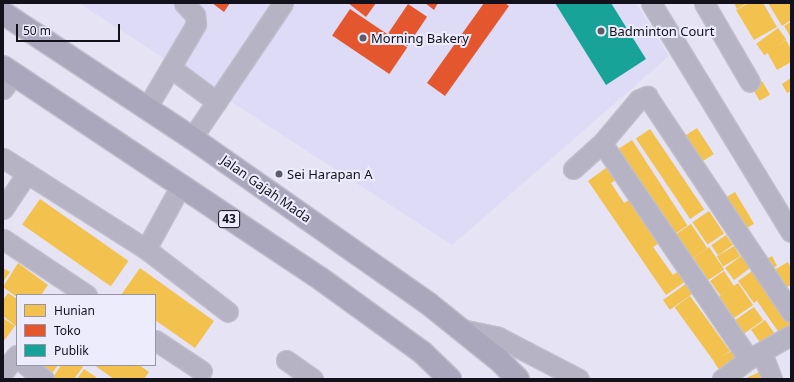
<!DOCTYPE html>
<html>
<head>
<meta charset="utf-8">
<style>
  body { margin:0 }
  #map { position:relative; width:794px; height:382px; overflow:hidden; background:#e5e3f4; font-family:"Noto Sans",sans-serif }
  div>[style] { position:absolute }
  .built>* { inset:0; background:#dddbf6 }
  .homes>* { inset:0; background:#f2c14e; transform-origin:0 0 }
  .shops>* { inset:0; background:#e4572e; transform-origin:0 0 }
  .public>* { inset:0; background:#17a398 }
  .roads { filter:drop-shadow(1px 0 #c0bfcb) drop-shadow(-1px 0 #c0bfcb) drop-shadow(0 1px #c0bfcb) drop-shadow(0 -1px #c0bfcb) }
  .minor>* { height:19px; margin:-9.5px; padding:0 9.5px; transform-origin:9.5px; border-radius:9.5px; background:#b5b3c4 }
  .highway>* { height:22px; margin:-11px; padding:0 11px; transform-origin:11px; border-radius:11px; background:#aaa7bd }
  .dots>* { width:11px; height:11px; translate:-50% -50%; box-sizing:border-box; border:2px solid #edecfd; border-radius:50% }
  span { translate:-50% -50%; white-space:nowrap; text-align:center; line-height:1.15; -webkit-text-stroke:4px #edecfd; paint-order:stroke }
  .shield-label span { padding:1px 3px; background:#edecfd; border:1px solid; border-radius:3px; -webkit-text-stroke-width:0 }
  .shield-label { font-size:12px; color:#13121c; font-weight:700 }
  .poi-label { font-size:13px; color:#13121c }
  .left { translate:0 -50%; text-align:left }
  .street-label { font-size:13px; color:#13121c }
  .frame { position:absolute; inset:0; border:4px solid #13121c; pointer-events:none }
  .legend { position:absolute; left:16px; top:294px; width:140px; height:72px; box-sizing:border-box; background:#edecfd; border:1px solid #9695a3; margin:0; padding:5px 7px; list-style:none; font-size:12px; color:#13121c }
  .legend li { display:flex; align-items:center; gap:8px; height:20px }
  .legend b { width:20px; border:1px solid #9695a3 }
  .scale { position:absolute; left:16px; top:24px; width:104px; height:18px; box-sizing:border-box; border:2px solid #13121c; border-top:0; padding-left:5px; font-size:12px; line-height:14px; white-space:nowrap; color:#13121c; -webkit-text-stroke:3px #edecfd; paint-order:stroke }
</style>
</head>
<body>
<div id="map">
  <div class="built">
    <i style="clip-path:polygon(79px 3px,636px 3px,669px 56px,452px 245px)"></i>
  </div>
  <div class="homes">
    <i style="clip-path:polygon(734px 3px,747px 3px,737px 9px)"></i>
    <i style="clip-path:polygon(749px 3px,763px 3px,777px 27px,754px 40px,736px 10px)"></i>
    <i style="clip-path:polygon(768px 3px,791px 3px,791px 20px,782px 26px)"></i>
    <i style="clip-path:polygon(791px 22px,791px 35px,790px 36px,784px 26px)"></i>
    <i style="left:778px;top:28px;width:14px;height:27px;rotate:54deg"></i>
    <i style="clip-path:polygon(786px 40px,791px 49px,791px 62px,777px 70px,767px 52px)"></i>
    <i style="clip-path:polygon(791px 78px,791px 91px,787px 93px,782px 84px)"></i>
    <i style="left:762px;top:81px;width:16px;height:12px;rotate:60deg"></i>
    <i style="left:697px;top:128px;width:31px;height:14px;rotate:57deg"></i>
    <i style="left:650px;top:129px;width:97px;height:17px;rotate:56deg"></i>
    <i style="left:632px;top:140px;width:102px;height:20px;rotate:57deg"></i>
    <i style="clip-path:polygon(610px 165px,619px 178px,611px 183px,624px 203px,631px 199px,661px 242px,653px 247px,673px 275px,683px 268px,690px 278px,666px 295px,588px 181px)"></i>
    <i style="left:735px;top:192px;width:37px;height:13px;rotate:59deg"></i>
    <i style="left:40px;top:199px;width:108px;height:31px;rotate:35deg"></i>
    <i style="left:709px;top:211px;width:27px;height:20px;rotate:56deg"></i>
    <i style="left:691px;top:224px;width:29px;height:21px;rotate:56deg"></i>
    <i style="left:726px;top:235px;width:12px;height:18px;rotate:55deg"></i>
    <i style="left:734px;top:246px;width:12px;height:20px;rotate:59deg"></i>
    <i style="left:709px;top:247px;width:27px;height:19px;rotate:56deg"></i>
    <i style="left:741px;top:256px;width:15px;height:20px;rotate:53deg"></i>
    <i style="left:772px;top:256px;width:11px;height:11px;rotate:63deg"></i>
    <i style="clip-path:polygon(788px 262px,791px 268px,791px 285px,784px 288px,774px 270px)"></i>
    <i style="clip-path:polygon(18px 263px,48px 285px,41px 295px,17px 297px,3px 287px)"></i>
    <i style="clip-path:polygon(3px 268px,10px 272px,3px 282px)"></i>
    <i style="clip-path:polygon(140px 268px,214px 321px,195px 348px,155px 320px,155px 295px,121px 295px)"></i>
    <i style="clip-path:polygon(755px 269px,786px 307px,778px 313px,786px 308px,791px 315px,791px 326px,780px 334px,757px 301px,764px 295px,754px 303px,738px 281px)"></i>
    <i style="clip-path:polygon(724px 271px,734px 286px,738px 283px,753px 305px,734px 318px,719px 296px,730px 289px,720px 295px,710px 281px)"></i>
    <i style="left:690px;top:281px;width:12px;height:33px;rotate:55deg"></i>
    <i style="clip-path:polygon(8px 293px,17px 299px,16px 326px,3px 316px,3px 300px)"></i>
    <i style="left:690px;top:296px;width:68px;height:19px;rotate:54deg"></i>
    <i style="left:754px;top:307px;width:16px;height:25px;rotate:55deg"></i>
    <i style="clip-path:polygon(3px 318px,15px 326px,3px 342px)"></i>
    <i style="left:765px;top:320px;width:16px;height:17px;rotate:55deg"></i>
    <i style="left:736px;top:348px;width:13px;height:26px;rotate:58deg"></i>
    <i style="clip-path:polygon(40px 365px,58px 365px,50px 376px)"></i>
    <i style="clip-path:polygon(61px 365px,80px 365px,83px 367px,74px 379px,52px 379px)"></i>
    <i style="clip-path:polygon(94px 365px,139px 365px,149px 372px,144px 379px,114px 379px)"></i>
    <i style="clip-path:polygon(84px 369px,96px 377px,95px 379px,77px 379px)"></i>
    <i style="clip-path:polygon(764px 370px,768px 379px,744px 379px)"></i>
  </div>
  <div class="shops">
    <i style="clip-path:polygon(212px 3px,230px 3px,224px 12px)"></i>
    <i style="clip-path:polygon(348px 3px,376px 3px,366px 17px)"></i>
    <i style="clip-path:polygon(425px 3px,438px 3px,434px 10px)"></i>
    <i style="clip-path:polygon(484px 3px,505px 3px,509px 6px,445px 96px,427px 83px)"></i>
    <i style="left:408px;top:4px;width:23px;height:35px;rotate:34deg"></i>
    <i style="left:350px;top:9px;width:69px;height:32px;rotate:34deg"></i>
  </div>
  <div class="public">
    <i style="clip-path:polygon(555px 3px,611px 3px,646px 59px,606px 85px)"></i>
  </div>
  <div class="roads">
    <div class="minor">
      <i style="left:651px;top:3px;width:268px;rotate:58.6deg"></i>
      <i style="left:704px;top:3px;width:91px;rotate:59.8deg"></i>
      <i style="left:171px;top:68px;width:57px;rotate:36.5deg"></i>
      <i style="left:3px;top:89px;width:19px;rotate:-54deg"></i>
      <i style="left:146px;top:109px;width:99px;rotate:-59.5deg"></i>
      <i style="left:196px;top:24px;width:9px;rotate:-96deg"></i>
      <i style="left:195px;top:15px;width:16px;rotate:-133deg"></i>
      <i style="left:192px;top:138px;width:163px;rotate:-56deg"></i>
      <i style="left:602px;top:143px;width:261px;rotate:55.8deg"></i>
      <i style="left:3px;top:158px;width:169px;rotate:32.5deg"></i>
      <i style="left:146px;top:249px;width:103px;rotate:37.5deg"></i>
      <i style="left:573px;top:169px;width:39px;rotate:-42deg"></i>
      <i style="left:602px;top:143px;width:57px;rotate:-49.9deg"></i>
      <i style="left:639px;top:99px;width:9px;rotate:-21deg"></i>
      <i style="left:647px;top:96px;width:260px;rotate:56.3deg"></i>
      <i style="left:3px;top:209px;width:43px;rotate:-56.3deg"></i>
      <i style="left:3px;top:239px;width:101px;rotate:33.7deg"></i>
      <i style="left:146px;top:249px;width:73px;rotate:-61.3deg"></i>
      <i style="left:461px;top:329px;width:38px;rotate:12deg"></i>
      <i style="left:498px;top:337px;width:91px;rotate:27.4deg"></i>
      <i style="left:155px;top:340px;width:56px;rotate:33.4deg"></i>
      <i style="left:762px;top:353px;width:28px;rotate:69deg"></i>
      <i style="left:286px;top:360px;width:33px;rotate:35deg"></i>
      <i style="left:26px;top:365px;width:23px;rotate:38deg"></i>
      <i style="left:3px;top:372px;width:22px;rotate:-51deg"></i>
      <i style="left:722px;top:379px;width:34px;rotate:-37deg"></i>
      <i style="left:749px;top:359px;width:48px;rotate:-29.7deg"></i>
    </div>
    <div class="highway">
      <i style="left:3px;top:13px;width:227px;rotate:33.5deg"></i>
      <i style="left:192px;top:138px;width:289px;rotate:35deg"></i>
      <i style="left:429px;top:304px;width:91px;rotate:38.8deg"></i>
      <i style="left:500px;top:361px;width:25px;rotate:45deg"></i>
      <i style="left:3px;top:67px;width:382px;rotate:33.7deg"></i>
      <i style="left:321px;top:279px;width:125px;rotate:35.9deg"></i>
      <i style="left:422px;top:352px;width:39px;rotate:44deg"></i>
    </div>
  </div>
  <div class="dots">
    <i style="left:601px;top:31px;background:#5c5b68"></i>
    <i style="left:363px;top:38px;background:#5c5b68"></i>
    <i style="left:279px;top:174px;background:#5c5b68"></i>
  </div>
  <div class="shield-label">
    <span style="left:229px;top:219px">43</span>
  </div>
  <div class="poi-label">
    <span class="left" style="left:609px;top:31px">Badminton Court</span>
    <span class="left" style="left:371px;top:38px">Morning Bakery</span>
    <span class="left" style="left:287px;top:174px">Sei Harapan A</span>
  </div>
  <div class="street-label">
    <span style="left:266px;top:189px;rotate:35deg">Jalan Gajah Mada</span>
  </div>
  <div class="frame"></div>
  <ul class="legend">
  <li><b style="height:11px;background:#f2c14e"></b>Hunian</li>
  <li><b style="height:11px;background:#e4572e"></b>Toko</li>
  <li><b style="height:11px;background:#17a398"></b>Publik</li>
  </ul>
  <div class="scale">50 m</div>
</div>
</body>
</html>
